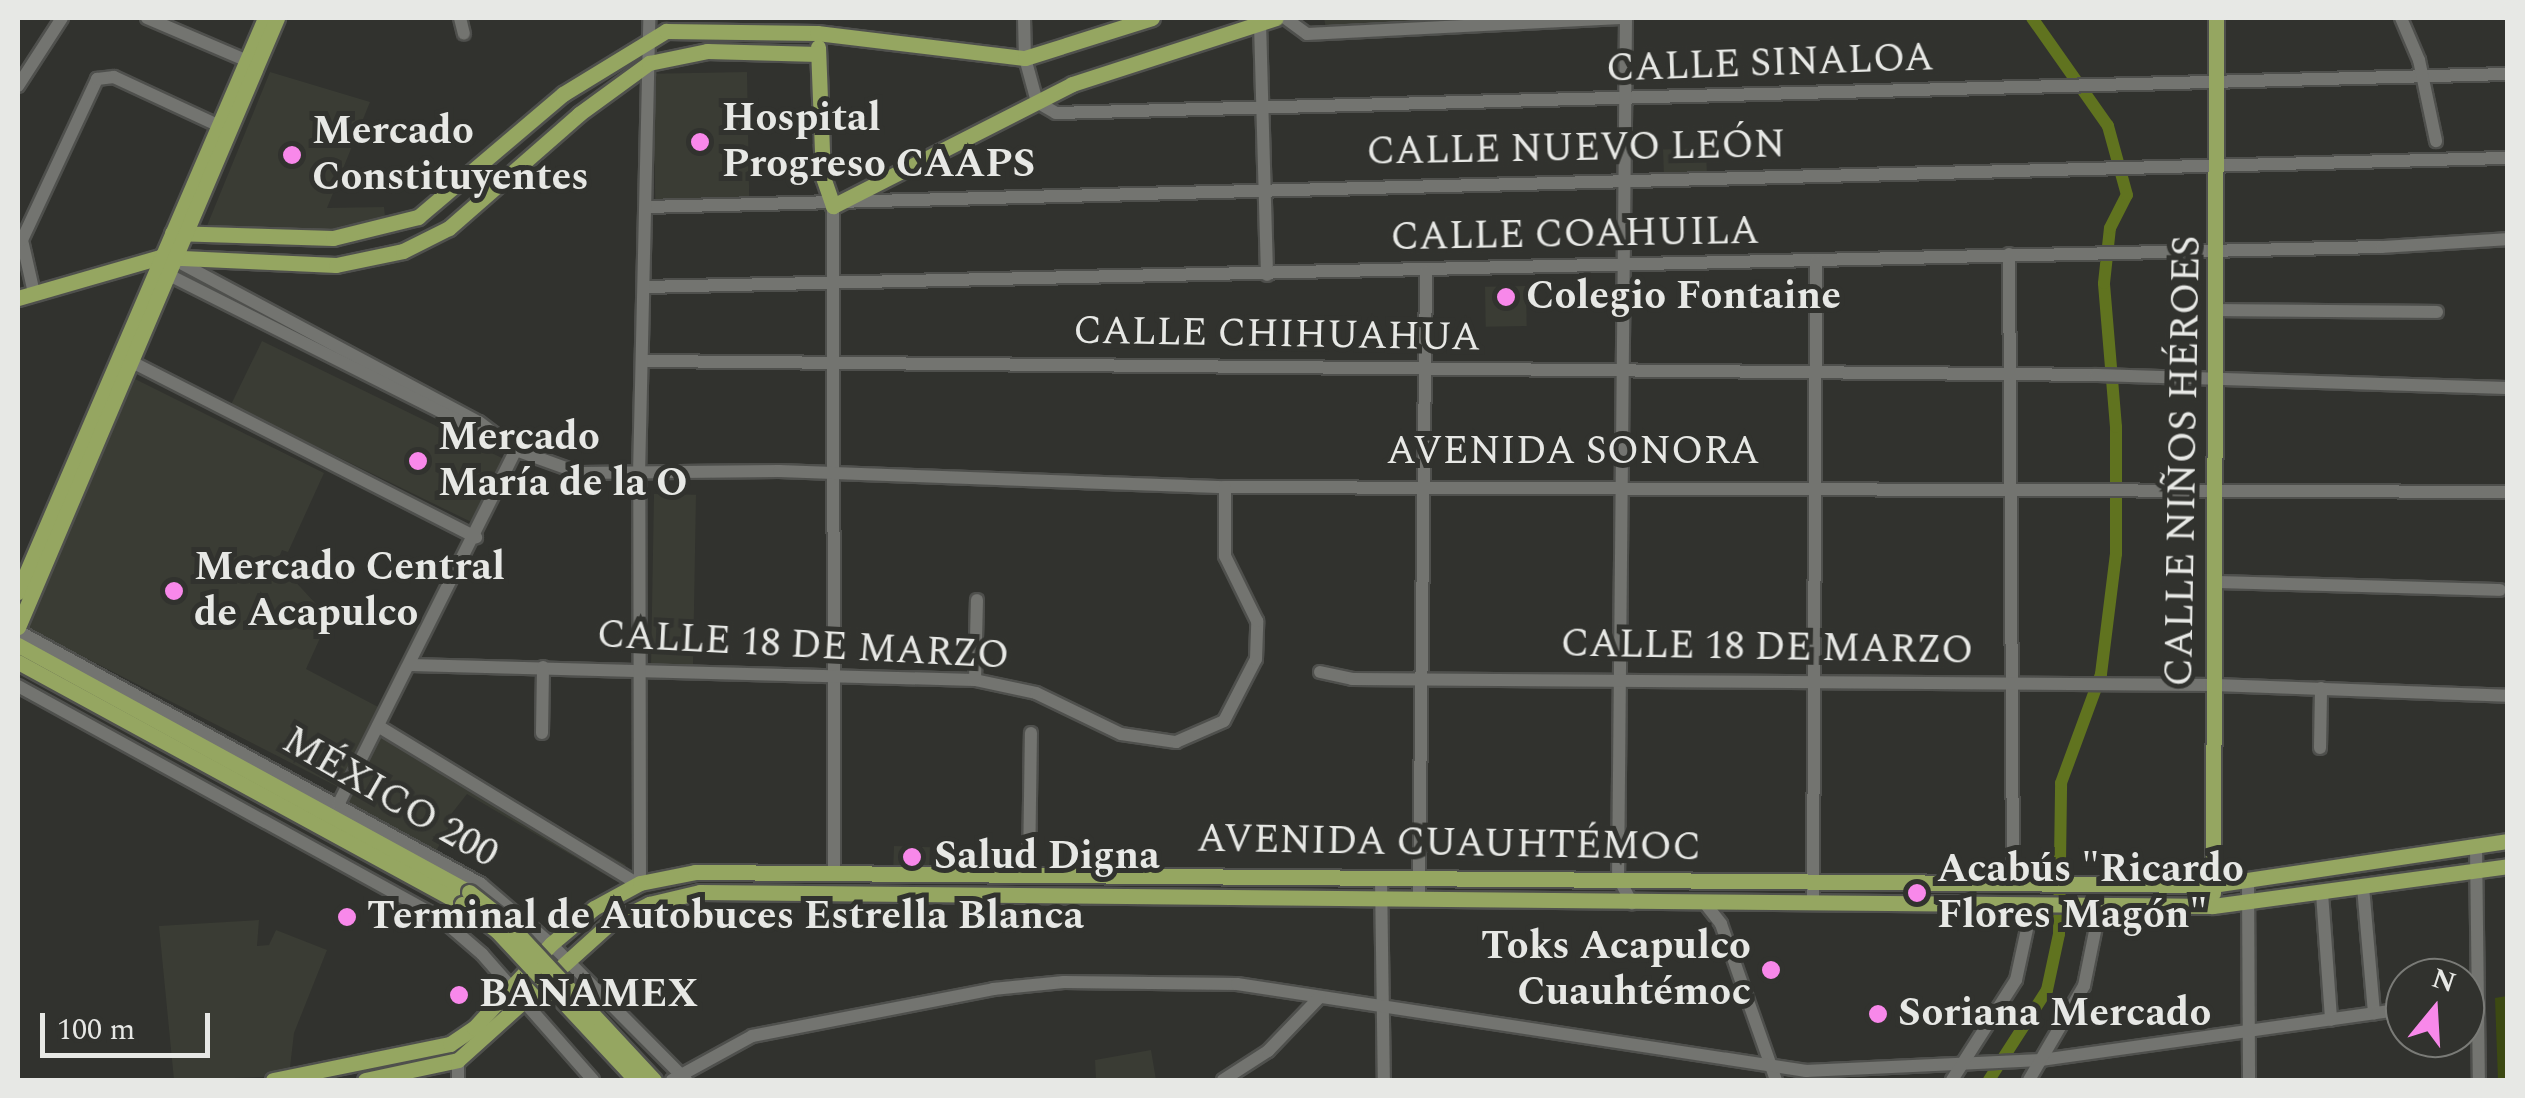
<!DOCTYPE html>
<html>
<head>
<meta charset="utf-8">
<style>
  body { margin:0 }
  #map { position:relative; width:2525px; height:1098px; overflow:hidden; background:#31322e; font-family:Spectral,serif }
  div>[style] { position:absolute }
  .built>* { inset:0; background:#3a3c34; transform-origin:0 0 }
  .green>* { inset:0; background:#3c4912 }
  .canal>* { height:12px; margin:-6px; padding:0 6px; transform-origin:6px; border-radius:6px; background:#60731f }
  .roads { filter:drop-shadow(2px 0 #4f504d) drop-shadow(-2px 0 #4f504d) drop-shadow(0 2px #4f504d) drop-shadow(0 -2px #4f504d) }
  .minor>* { height:12px; margin:-6px; padding:0 6px; transform-origin:6px; border-radius:6px; background:#737470 }
  .major>* { height:15px; margin:-7.5px; padding:0 7.5px; transform-origin:7.5px; border-radius:7.5px; background:#95a661 }
  .bridges { filter:drop-shadow(2px 0 #4f504d) drop-shadow(-2px 0 #4f504d) drop-shadow(0 2px #4f504d) drop-shadow(0 -2px #4f504d) }
  .major-bridge>* { height:15px; margin:-7.5px; padding:0 7.5px; transform-origin:7.5px; border-radius:7.5px; background:#95a661 }
  .dots>* { width:28px; height:28px; translate:-50% -50%; box-sizing:border-box; border:5px solid #31322e; border-radius:50% }
  span { translate:-50% -50%; white-space:nowrap; text-align:center; line-height:1.15; -webkit-text-stroke:10px #31322e; paint-order:stroke }
  .street-label { font-size:40px; color:#e7e8e5 }
  .poi-label { font-size:40px; color:#e7e8e5; font-weight:700 }
  .left { translate:0 -50%; text-align:left }
  .right { translate:-100% -50%; text-align:right }
  .frame { position:absolute; inset:0; border:20px solid #e7e8e5; pointer-events:none }
  .north { position:absolute; left:2385px; top:958px; width:100px; height:100px; box-sizing:border-box; background:#31322e; border:2px solid #7a7b77; border-radius:50%; rotate:18deg; font-size:28px; font-weight:700; line-height:40px; text-align:center; color:#e7e8e5 }
  .north::after { content:''; display:block; margin:auto; width:35px; height:45px; background:#f888ea; clip-path:polygon(50% 0,100% 100%,50% 72%,0 100%) }
  .scale { position:absolute; left:40px; top:1013px; width:170px; height:45px; box-sizing:border-box; border:5px solid #e7e8e5; border-top:0; padding-left:12px; font-size:30px; line-height:35px; white-space:nowrap; color:#e7e8e5; -webkit-text-stroke:8px #31322e; paint-order:stroke }
</style>
</head>
<body>
<div id="map">
  <div class="built">
    <i style="clip-path:polygon(1324px 18px,1447px 18px,1448px 22px,1326px 29px)"></i>
    <i style="clip-path:polygon(270px 72px,370px 102px,327px 208px,384px 207px,386px 226px,330px 237px,204px 233px)"></i>
    <i style="left:747px;top:72px;width:130px;height:94px;rotate:89deg"></i>
    <i style="left:1706px;top:148px;width:30px;height:43px;rotate:88deg"></i>
    <i style="left:1526px;top:286px;width:40px;height:41px;rotate:89deg"></i>
    <i style="left:262px;top:341px;width:271px;height:71px;rotate:26deg"></i>
    <i style="clip-path:polygon(135px 379px,324px 473px,288px 552px,282px 550px,277px 562px,329px 618px,306px 669px,382px 709px,340px 788px,27px 628px)"></i>
    <i style="left:654px;top:494px;width:42px;height:172px;rotate:1deg"></i>
    <i style="clip-path:polygon(389px 729px,626px 865px,614px 880px,467px 794px,448px 818px,452px 821px,434px 855px,342px 802px,374px 741px)"></i>
    <i style="left:894px;top:846px;width:36px;height:20px;rotate:2deg"></i>
    <i style="clip-path:polygon(259px 920px,257px 946px,269px 945px,276px 930px,327px 950px,294px 1033px,289px 1076px,174px 1080px,159px 926px)"></i>
    <i style="clip-path:polygon(1151px 1050px,1156px 1080px,1096px 1079px,1095px 1060px)"></i>
  </div>
  <div class="green">
    <i style="clip-path:polygon(2507px 996px,2507px 1080px,2498px 1080px,2495px 998px)"></i>
  </div>
  <div class="canal">
    <i style="left:1989px;top:1080px;width:107px;rotate:-57.2deg"></i>
    <i style="left:2047px;top:990px;width:57px;rotate:-77.9deg"></i>
    <i style="left:2059px;top:934px;width:151px;rotate:-89.2deg"></i>
    <i style="left:2061px;top:783px;width:116px;rotate:-69.8deg"></i>
    <i style="left:2101px;top:674px;width:121px;rotate:-82.9deg"></i>
    <i style="left:2116px;top:554px;width:127px;rotate:-90deg"></i>
    <i style="left:2116px;top:427px;width:144px;rotate:-94.8deg"></i>
    <i style="left:2104px;top:283px;width:55px;rotate:-83.8deg"></i>
    <i style="left:2110px;top:228px;width:37px;rotate:-63deg"></i>
    <i style="left:2127px;top:195px;width:72px;rotate:-105.4deg"></i>
    <i style="left:2108px;top:126px;width:132px;rotate:-125.1deg"></i>
  </div>
  <div class="roads">
    <div class="minor">
      <i style="left:147px;top:18px;width:117px;rotate:23.1deg"></i>
      <i style="left:460px;top:18px;width:16px;rotate:76deg"></i>
      <i style="left:1024px;top:18px;width:40px;rotate:88.6deg"></i>
      <i style="left:1025px;top:58px;width:46px;rotate:74.7deg"></i>
      <i style="left:1037px;top:102px;width:22px;rotate:30deg"></i>
      <i style="left:1056px;top:113px;width:1453px;rotate:-1.54deg"></i>
      <i style="left:1285px;top:18px;width:27px;rotate:36deg"></i>
      <i style="left:1307px;top:34px;width:314px;rotate:-2.9deg"></i>
      <i style="left:1626px;top:18px;width:859px;rotate:90.53deg"></i>
      <i style="left:1618px;top:877px;width:30px;rotate:62deg"></i>
      <i style="left:2401px;top:18px;width:46px;rotate:66.8deg"></i>
      <i style="left:2419px;top:60px;width:83px;rotate:78.1deg"></i>
      <i style="left:1260px;top:23px;width:252px;rotate:88.4deg"></i>
      <i style="left:18px;top:86px;width:81px;rotate:-57.1deg"></i>
      <i style="left:833px;top:206px;width:664px;rotate:89.91deg"></i>
      <i style="left:646px;top:207px;width:1863px;rotate:-1.51deg"></i>
      <i style="left:2009px;top:254px;width:627px;rotate:89.63deg"></i>
      <i style="left:175px;top:260px;width:344px;rotate:28.1deg"></i>
      <i style="left:479px;top:422px;width:46px;rotate:37.1deg"></i>
      <i style="left:516px;top:450px;width:68px;rotate:19.8deg"></i>
      <i style="left:580px;top:473px;width:199px;rotate:-0.6deg"></i>
      <i style="left:779px;top:471px;width:446px;rotate:2.1deg"></i>
      <i style="left:1225px;top:487px;width:1283px;rotate:0.22deg"></i>
      <i style="left:167px;top:274px;width:365px;rotate:26.7deg"></i>
      <i style="left:644px;top:287px;width:1738px;rotate:-1.32deg"></i>
      <i style="left:2382px;top:247px;width:126px;rotate:-3.6deg"></i>
      <i style="left:34px;top:293px;width:54px;rotate:-102.8deg"></i>
      <i style="left:22px;top:240px;width:178px;rotate:-65deg"></i>
      <i style="left:97px;top:79px;width:17px;rotate:-7deg"></i>
      <i style="left:114px;top:77px;width:121px;rotate:24.9deg"></i>
      <i style="left:2217px;top:310px;width:220px;rotate:0.5deg"></i>
      <i style="left:126px;top:359px;width:393px;rotate:27deg"></i>
      <i style="left:645px;top:361px;width:1451px;rotate:0.55deg"></i>
      <i style="left:2096px;top:375px;width:412px;rotate:1.8deg"></i>
      <i style="left:2215px;top:582px;width:285px;rotate:1.6deg"></i>
      <i style="left:18px;top:631px;width:528px;rotate:28.65deg"></i>
      <i style="left:481px;top:884px;width:92px;rotate:40.6deg"></i>
      <i style="left:551px;top:944px;width:192px;rotate:45.2deg"></i>
      <i style="left:411px;top:665px;width:564px;rotate:1.52deg"></i>
      <i style="left:975px;top:680px;width:62px;rotate:12deg"></i>
      <i style="left:1036px;top:693px;width:94px;rotate:25.8deg"></i>
      <i style="left:1121px;top:734px;width:56px;rotate:8.3deg"></i>
      <i style="left:1176px;top:742px;width:52px;rotate:-23.6deg"></i>
      <i style="left:1224px;top:721px;width:70px;rotate:-62.7deg"></i>
      <i style="left:1256px;top:659px;width:38px;rotate:-88deg"></i>
      <i style="left:1257px;top:621px;width:72px;rotate:-116.2deg"></i>
      <i style="left:1225px;top:556px;width:69px;rotate:-90deg"></i>
      <i style="left:1320px;top:672px;width:33px;rotate:12deg"></i>
      <i style="left:1352px;top:679px;width:862px;rotate:0.4deg"></i>
      <i style="left:2214px;top:685px;width:294px;rotate:2.1deg"></i>
      <i style="left:975px;top:680px;width:80px;rotate:-88.6deg"></i>
      <i style="left:18px;top:686px;width:480px;rotate:28.8deg"></i>
      <i style="left:439px;top:917px;width:57px;rotate:40.7deg"></i>
      <i style="left:482px;top:954px;width:168px;rotate:48.6deg"></i>
      <i style="left:378px;top:726px;width:304px;rotate:31.3deg"></i>
      <i style="left:542px;top:733px;width:66px;rotate:-89.1deg"></i>
      <i style="left:2320px;top:748px;width:60px;rotate:-89deg"></i>
      <i style="left:339px;top:803px;width:395px;rotate:-63.4deg"></i>
      <i style="left:2476px;top:846px;width:234px;rotate:89.3deg"></i>
      <i style="left:1029px;top:871px;width:138px;rotate:-89.2deg"></i>
      <i style="left:1381px;top:877px;width:203px;rotate:89.2deg"></i>
      <i style="left:2248px;top:880px;width:200px;rotate:89.7deg"></i>
      <i style="left:640px;top:883px;width:408px;rotate:-90.1deg"></i>
      <i style="left:639px;top:475px;width:457px;rotate:-88.7deg"></i>
      <i style="left:2363px;top:887px;width:127px;rotate:85deg"></i>
      <i style="left:2322px;top:893px;width:127px;rotate:85.9deg"></i>
      <i style="left:1419px;top:897px;width:626px;rotate:-89.36deg"></i>
      <i style="left:1704px;top:902px;width:28px;rotate:52deg"></i>
      <i style="left:1721px;top:924px;width:165px;rotate:70.6deg"></i>
      <i style="left:1813px;top:903px;width:642px;rotate:-89.73deg"></i>
      <i style="left:458px;top:1080px;width:20px;rotate:-90deg"></i>
      <i style="left:672px;top:1080px;width:91px;rotate:-28.8deg"></i>
      <i style="left:752px;top:1036px;width:246px;rotate:-11deg"></i>
      <i style="left:993px;top:989px;width:71px;rotate:-5.6deg"></i>
      <i style="left:1064px;top:982px;width:173px;rotate:0.7deg"></i>
      <i style="left:1237px;top:984px;width:576px;rotate:8.69deg"></i>
      <i style="left:1806px;top:1071px;width:235px;rotate:-2.7deg"></i>
      <i style="left:2041px;top:1060px;width:368px;rotate:-8deg"></i>
      <i style="left:1223px;top:1080px;width:54px;rotate:-32.8deg"></i>
      <i style="left:1268px;top:1051px;width:75px;rotate:-46.1deg"></i>
      <i style="left:1952px;top:1080px;width:119px;rotate:-57.4deg"></i>
      <i style="left:2016px;top:980px;width:76px;rotate:-77.8deg"></i>
      <i style="left:2029px;top:1080px;width:109px;rotate:-59.7deg"></i>
      <i style="left:2084px;top:986px;width:81px;rotate:-78.6deg"></i>
    </div>
    <div class="major">
      <i style="left:818px;top:47px;width:130px;rotate:87.8deg"></i>
      <i style="left:823px;top:177px;width:31px;rotate:71deg"></i>
      <i style="left:833px;top:206px;width:268px;rotate:-27deg"></i>
      <i style="left:1072px;top:84px;width:214px;rotate:-17.9deg"></i>
      <i style="left:172px;top:233px;width:161px;rotate:1.8deg"></i>
      <i style="left:333px;top:238px;width:88px;rotate:-13.9deg"></i>
      <i style="left:418px;top:217px;width:190px;rotate:-40.3deg"></i>
      <i style="left:563px;top:94px;width:121px;rotate:-31.5deg"></i>
      <i style="left:666px;top:31px;width:151px;rotate:0.8deg"></i>
      <i style="left:817px;top:33px;width:209px;rotate:6.9deg"></i>
      <i style="left:1025px;top:58px;width:133px;rotate:-17.5deg"></i>
      <i style="left:18px;top:298px;width:148px;rotate:-16.1deg"></i>
      <i style="left:160px;top:257px;width:176px;rotate:2.6deg"></i>
      <i style="left:336px;top:265px;width:68px;rotate:-11.8deg"></i>
      <i style="left:403px;top:251px;width:51px;rotate:-26.6deg"></i>
      <i style="left:449px;top:228px;width:173px;rotate:-41.2deg"></i>
      <i style="left:579px;top:114px;width:87px;rotate:-36.1deg"></i>
      <i style="left:649px;top:63px;width:59px;rotate:-11.7deg"></i>
      <i style="left:707px;top:51px;width:111px;rotate:1.5deg"></i>
      <i style="left:18px;top:592px;width:625px;rotate:-66.72deg"></i>
      <i style="left:18px;top:627px;width:662px;rotate:-66.96deg"></i>
      <i style="left:18px;top:645px;width:514px;rotate:28.71deg"></i>
      <i style="left:18px;top:662px;width:506px;rotate:28.59deg"></i>
      <i style="left:2213px;top:893px;width:875px;rotate:-89.8deg"></i>
      <i style="left:273px;top:1080px;width:181px;rotate:-11.5deg"></i>
      <i style="left:450px;top:1044px;width:29px;rotate:-34deg"></i>
      <i style="left:474px;top:1028px;width:114px;rotate:-47.5deg"></i>
      <i style="left:551px;top:944px;width:56px;rotate:-39.9deg"></i>
      <i style="left:594px;top:908px;width:52px;rotate:-28.5deg"></i>
      <i style="left:640px;top:883px;width:56px;rotate:-11.3deg"></i>
      <i style="left:695px;top:872px;width:1518px;rotate:0.49deg"></i>
      <i style="left:2213px;top:885px;width:298px;rotate:-8.5deg"></i>
      <i style="left:365px;top:1080px;width:95px;rotate:-12.1deg"></i>
      <i style="left:458px;top:1060px;width:203px;rotate:-42deg"></i>
      <i style="left:609px;top:924px;width:45px;rotate:-26.6deg"></i>
      <i style="left:649px;top:904px;width:52px;rotate:-13.2deg"></i>
      <i style="left:700px;top:892px;width:1513px;rotate:0.53deg"></i>
      <i style="left:2213px;top:906px;width:298px;rotate:-7.7deg"></i>
    </div>
  </div>
  <div class="bridges">
    <div class="major-bridge">
      <i style="left:469px;top:892px;width:48px;rotate:38.3deg"></i>
      <i style="left:507px;top:922px;width:216px;rotate:47.1deg"></i>
      <i style="left:462px;top:904px;width:44px;rotate:37.6deg"></i>
      <i style="left:497px;top:931px;width:204px;rotate:47deg"></i>
    </div>
  </div>
  <div class="dots">
    <i style="left:700px;top:142px;background:#f888ea"></i>
    <i style="left:292px;top:155px;background:#f888ea"></i>
    <i style="left:1506px;top:297px;background:#f888ea"></i>
    <i style="left:418px;top:461px;background:#f888ea"></i>
    <i style="left:174px;top:591px;background:#f888ea"></i>
    <i style="left:912px;top:857px;background:#f888ea"></i>
    <i style="left:1917px;top:893px;background:#f888ea"></i>
    <i style="left:347px;top:917px;background:#f888ea"></i>
    <i style="left:1771px;top:970px;background:#f888ea"></i>
    <i style="left:459px;top:995px;background:#f888ea"></i>
    <i style="left:1878px;top:1014px;background:#f888ea"></i>
  </div>
  <div class="street-label">
    <span style="left:1770px;top:64px;rotate:-2deg">CALLE SINALOA</span>
    <span style="left:1576px;top:149px;rotate:-1deg">CALLE NUEVO LEÓN</span>
    <span style="left:1575px;top:235px;rotate:-1deg">CALLE COAHUILA</span>
    <span style="left:1277px;top:335px;rotate:1deg">CALLE CHIHUAHUA</span>
    <span style="left:1573px;top:452px">AVENIDA SONORA</span>
    <span style="left:2184px;top:461px;rotate:-89deg">CALLE NIÑOS HÉROES</span>
    <span style="left:803px;top:646px;rotate:3deg">CALLE 18 DE MARZO</span>
    <span style="left:1767px;top:648px;rotate:1deg">CALLE 18 DE MARZO</span>
    <span style="left:390px;top:798px;rotate:30deg">MÉXICO 200</span>
    <span style="left:1449px;top:844px;rotate:1deg">AVENIDA CUAUHTÉMOC</span>
  </div>
  <div class="poi-label">
    <span class="left" style="left:722px;top:142px">Hospital<br>Progreso CAAPS</span>
    <span class="left" style="left:312px;top:155px">Mercado<br>Constituyentes</span>
    <span class="left" style="left:1526px;top:297px">Colegio Fontaine</span>
    <span class="left" style="left:438px;top:461px">Mercado<br>María de la O</span>
    <span class="left" style="left:194px;top:591px">Mercado Central<br>de Acapulco</span>
    <span class="left" style="left:934px;top:857px">Salud Digna</span>
    <span class="left" style="left:1937px;top:893px">Acabús "Ricardo<br>Flores Magón"</span>
    <span class="left" style="left:367px;top:917px">Terminal de Autobuces Estrella Blanca</span>
    <span class="right" style="left:1751px;top:970px">Toks Acapulco<br>Cuauhtémoc</span>
    <span class="left" style="left:479px;top:995px">BANAMEX</span>
    <span class="left" style="left:1898px;top:1014px">Soriana Mercado</span>
  </div>
  <div class="frame"></div>
  <div class="north">N</div>
  <div class="scale">100 m</div>
</div>
</body>
</html>
